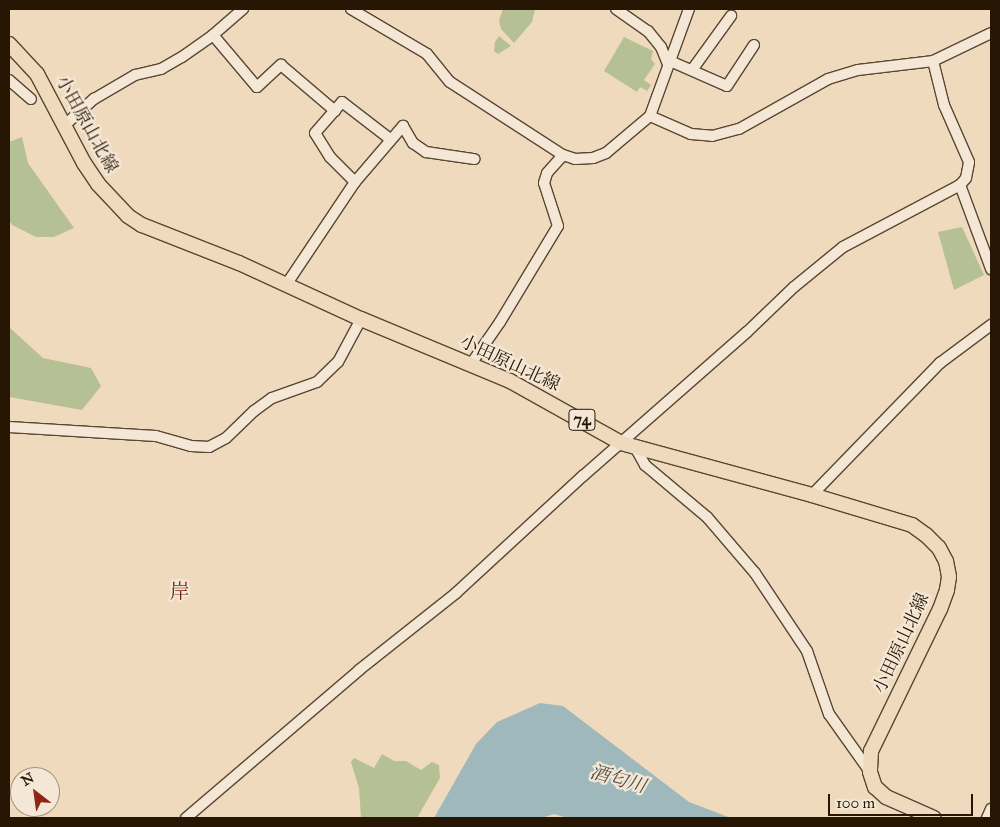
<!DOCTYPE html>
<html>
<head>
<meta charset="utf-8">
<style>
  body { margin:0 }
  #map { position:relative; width:1000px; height:827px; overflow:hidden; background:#f0dabe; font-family:"IM FELL Great Primer","Noto Serif JP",serif }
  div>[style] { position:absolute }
  .green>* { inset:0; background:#b5c195 }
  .water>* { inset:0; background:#9eb8bb }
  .roads { filter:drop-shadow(1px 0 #584732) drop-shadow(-1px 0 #584732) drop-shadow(0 1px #584732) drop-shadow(0 -1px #584732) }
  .minor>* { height:10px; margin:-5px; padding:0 5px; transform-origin:5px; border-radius:5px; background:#f5e7d5 }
  .major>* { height:14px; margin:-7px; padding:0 7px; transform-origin:7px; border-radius:7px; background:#f0dabe }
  span { translate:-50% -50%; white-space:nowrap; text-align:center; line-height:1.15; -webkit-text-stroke:4.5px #f5e7d5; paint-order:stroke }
  .shield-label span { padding:1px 4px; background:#f5e7d5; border:1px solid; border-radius:4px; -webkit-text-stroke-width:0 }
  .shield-label { font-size:16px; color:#261603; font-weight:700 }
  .street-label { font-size:18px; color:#261603 }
  .water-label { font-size:19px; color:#504f43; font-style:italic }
  .quarter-label { font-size:20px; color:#7a1f14 }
  .frame { position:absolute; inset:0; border:10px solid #261603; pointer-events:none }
  .north { position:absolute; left:10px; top:767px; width:50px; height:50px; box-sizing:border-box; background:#f5e7d5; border:1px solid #a29381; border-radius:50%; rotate:330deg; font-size:14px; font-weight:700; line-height:20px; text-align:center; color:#261603 }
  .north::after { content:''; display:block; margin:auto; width:18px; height:22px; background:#8f2418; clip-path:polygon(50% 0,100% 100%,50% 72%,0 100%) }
  .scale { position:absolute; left:828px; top:794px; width:145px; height:22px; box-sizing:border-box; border:2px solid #261603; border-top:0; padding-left:6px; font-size:15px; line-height:18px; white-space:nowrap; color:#261603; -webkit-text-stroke:4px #f5e7d5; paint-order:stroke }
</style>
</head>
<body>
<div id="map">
  <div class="green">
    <i style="clip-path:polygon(503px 9px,535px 9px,532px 22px,514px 43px,501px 29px,499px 20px)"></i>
    <i style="clip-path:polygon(499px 36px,511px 46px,498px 54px,494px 51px,495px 42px)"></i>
    <i style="clip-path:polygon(624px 37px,653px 51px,651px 59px,655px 64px,644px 80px,651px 85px,647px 91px,640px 87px,637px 92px,604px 71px)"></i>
    <i style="clip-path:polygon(22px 137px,28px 163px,74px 228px,54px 237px,36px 237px,12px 225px,9px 220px,9px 142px)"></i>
    <i style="clip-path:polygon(962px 227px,984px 275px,954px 290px,938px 232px)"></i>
    <i style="clip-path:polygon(9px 327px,43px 358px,91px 368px,101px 386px,82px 410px,9px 397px)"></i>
    <i style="clip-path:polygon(382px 754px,394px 761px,406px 761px,421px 770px,432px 762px,439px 765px,440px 778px,417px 818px,361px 818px,359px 788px,351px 762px,354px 758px,374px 768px)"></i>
  </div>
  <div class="water">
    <i style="clip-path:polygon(540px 703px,563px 706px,689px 802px,731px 818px,568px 818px,554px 814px,542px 818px,434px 818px,476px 744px,497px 722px)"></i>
  </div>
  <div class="roads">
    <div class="minor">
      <i style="left:351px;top:9px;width:88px;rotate:30.6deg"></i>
      <i style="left:427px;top:54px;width:36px;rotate:51deg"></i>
      <i style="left:450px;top:82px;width:135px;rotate:32.9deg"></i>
      <i style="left:563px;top:155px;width:13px;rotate:18deg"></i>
      <i style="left:575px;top:159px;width:18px;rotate:-3deg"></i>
      <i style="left:593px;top:158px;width:14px;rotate:-21deg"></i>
      <i style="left:606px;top:153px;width:57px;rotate:-40.1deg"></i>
      <i style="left:650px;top:116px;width:114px;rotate:-70deg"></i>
      <i style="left:616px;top:9px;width:39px;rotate:35deg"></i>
      <i style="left:648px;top:31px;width:21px;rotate:51deg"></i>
      <i style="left:661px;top:47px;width:18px;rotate:68deg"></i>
      <i style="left:213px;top:35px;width:68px;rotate:49.8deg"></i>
      <i style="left:257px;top:87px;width:33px;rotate:-43deg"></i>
      <i style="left:281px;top:65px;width:71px;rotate:40.4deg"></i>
      <i style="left:670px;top:61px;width:62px;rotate:23.7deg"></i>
      <i style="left:727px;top:86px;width:49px;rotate:-56.6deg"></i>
      <i style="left:692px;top:70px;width:67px;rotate:-54.2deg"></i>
      <i style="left:9px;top:80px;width:29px;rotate:41deg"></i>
      <i style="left:650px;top:116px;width:45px;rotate:23.7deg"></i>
      <i style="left:691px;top:134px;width:21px;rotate:5deg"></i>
      <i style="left:712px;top:136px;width:28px;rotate:-15deg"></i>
      <i style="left:739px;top:129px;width:102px;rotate:-29.3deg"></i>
      <i style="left:828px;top:79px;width:31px;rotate:-17deg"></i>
      <i style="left:858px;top:70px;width:76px;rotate:-6.8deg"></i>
      <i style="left:933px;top:61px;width:64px;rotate:-25.8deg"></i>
      <i style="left:66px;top:124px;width:38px;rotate:-42deg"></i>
      <i style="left:94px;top:99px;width:48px;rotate:-30.3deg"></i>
      <i style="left:135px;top:75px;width:27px;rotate:-13deg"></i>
      <i style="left:161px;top:69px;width:24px;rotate:-30deg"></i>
      <i style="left:182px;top:57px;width:38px;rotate:-35deg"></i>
      <i style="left:213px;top:35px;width:40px;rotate:-41deg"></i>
      <i style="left:355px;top:182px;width:35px;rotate:-135deg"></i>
      <i style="left:330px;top:157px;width:28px;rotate:-122deg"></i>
      <i style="left:315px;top:133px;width:41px;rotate:-48.9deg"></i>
      <i style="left:342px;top:102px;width:61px;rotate:37.6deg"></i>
      <i style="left:960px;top:185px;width:90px;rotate:69.7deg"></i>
      <i style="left:286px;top:285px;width:124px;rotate:-56.2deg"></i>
      <i style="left:355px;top:182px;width:74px;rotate:-49.4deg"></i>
      <i style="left:403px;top:126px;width:20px;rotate:60deg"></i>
      <i style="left:413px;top:143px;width:16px;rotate:35deg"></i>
      <i style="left:426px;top:152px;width:49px;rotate:8.3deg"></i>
      <i style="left:471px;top:364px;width:51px;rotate:-55.4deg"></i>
      <i style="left:500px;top:322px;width:112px;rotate:-58.9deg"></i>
      <i style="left:558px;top:226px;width:45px;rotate:-108deg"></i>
      <i style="left:544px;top:183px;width:10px;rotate:-73deg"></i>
      <i style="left:547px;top:173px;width:24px;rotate:-48deg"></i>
      <i style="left:9px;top:427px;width:147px;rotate:3.5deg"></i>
      <i style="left:156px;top:436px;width:36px;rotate:16deg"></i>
      <i style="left:191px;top:446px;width:18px;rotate:3deg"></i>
      <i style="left:209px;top:447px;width:19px;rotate:-28deg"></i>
      <i style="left:226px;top:438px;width:39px;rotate:-44deg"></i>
      <i style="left:254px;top:411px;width:22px;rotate:-36deg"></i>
      <i style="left:272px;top:398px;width:48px;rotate:-19.6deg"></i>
      <i style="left:317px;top:382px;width:29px;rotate:-44deg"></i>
      <i style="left:338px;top:362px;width:49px;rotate:-61.9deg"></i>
      <i style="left:635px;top:447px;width:21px;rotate:61deg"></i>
      <i style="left:645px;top:465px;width:81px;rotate:40deg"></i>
      <i style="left:707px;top:517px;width:74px;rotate:49.4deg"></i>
      <i style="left:755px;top:573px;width:94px;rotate:56.3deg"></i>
      <i style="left:807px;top:651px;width:67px;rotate:70.8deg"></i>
      <i style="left:829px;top:714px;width:71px;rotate:54.7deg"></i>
      <i style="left:812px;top:495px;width:184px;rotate:-45.9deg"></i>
      <i style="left:940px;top:363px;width:64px;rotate:-36.7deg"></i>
      <i style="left:186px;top:818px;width:228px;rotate:-40.5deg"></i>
      <i style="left:359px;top:670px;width:124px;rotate:-38.4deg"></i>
      <i style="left:456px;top:593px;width:173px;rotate:-42.7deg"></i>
      <i style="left:583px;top:476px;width:218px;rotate:-41.3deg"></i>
      <i style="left:747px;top:332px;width:65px;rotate:-43.8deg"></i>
      <i style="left:794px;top:287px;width:63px;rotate:-39.2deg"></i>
      <i style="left:843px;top:247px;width:132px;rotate:-27.9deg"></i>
      <i style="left:960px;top:185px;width:9px;rotate:-49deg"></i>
      <i style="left:966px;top:178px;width:16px;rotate:-79deg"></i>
      <i style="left:969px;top:162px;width:62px;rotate:-113.7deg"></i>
      <i style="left:944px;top:105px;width:45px;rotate:-104deg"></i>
      <i style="left:987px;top:818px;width:10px;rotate:-66deg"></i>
    </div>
    <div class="major">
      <i style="left:9px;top:44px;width:41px;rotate:47deg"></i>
      <i style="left:37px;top:74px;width:101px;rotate:62.2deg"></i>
      <i style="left:84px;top:163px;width:25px;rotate:56deg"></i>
      <i style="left:98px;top:184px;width:44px;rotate:46.8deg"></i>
      <i style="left:128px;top:216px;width:17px;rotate:33deg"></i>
      <i style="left:142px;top:225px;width:104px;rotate:21.4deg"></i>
      <i style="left:239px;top:263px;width:134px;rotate:24.7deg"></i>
      <i style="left:361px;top:319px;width:161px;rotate:22.6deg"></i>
      <i style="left:510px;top:381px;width:127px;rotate:29.2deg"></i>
      <i style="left:621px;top:443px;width:198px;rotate:15.2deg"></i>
      <i style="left:812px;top:495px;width:104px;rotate:16.7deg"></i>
      <i style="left:912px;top:525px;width:17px;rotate:36deg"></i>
      <i style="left:926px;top:535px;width:18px;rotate:45deg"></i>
      <i style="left:939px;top:548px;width:15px;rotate:62deg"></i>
      <i style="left:946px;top:561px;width:16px;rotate:79deg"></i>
      <i style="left:949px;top:577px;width:13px;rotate:99deg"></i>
      <i style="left:947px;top:590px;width:20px;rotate:110deg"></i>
      <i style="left:940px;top:609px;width:158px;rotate:115.9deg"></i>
      <i style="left:871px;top:751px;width:21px;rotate:93deg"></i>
      <i style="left:870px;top:772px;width:16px;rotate:72deg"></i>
      <i style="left:875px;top:787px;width:15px;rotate:42deg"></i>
      <i style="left:886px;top:797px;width:52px;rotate:23.6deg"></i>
    </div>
  </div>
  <div class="shield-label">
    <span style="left:582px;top:420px">74</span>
  </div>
  <div class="street-label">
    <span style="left:87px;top:124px;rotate:61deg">小田原山北線</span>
    <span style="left:510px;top:363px;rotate:25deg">小田原山北線</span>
    <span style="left:901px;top:643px;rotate:-65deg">小田原山北線</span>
  </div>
  <div class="water-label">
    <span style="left:618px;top:779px;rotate:16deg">酒匂川</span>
  </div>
  <div class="quarter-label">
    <span style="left:180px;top:591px">岸</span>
  </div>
  <div class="frame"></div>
  <div class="north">N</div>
  <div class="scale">100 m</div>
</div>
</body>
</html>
